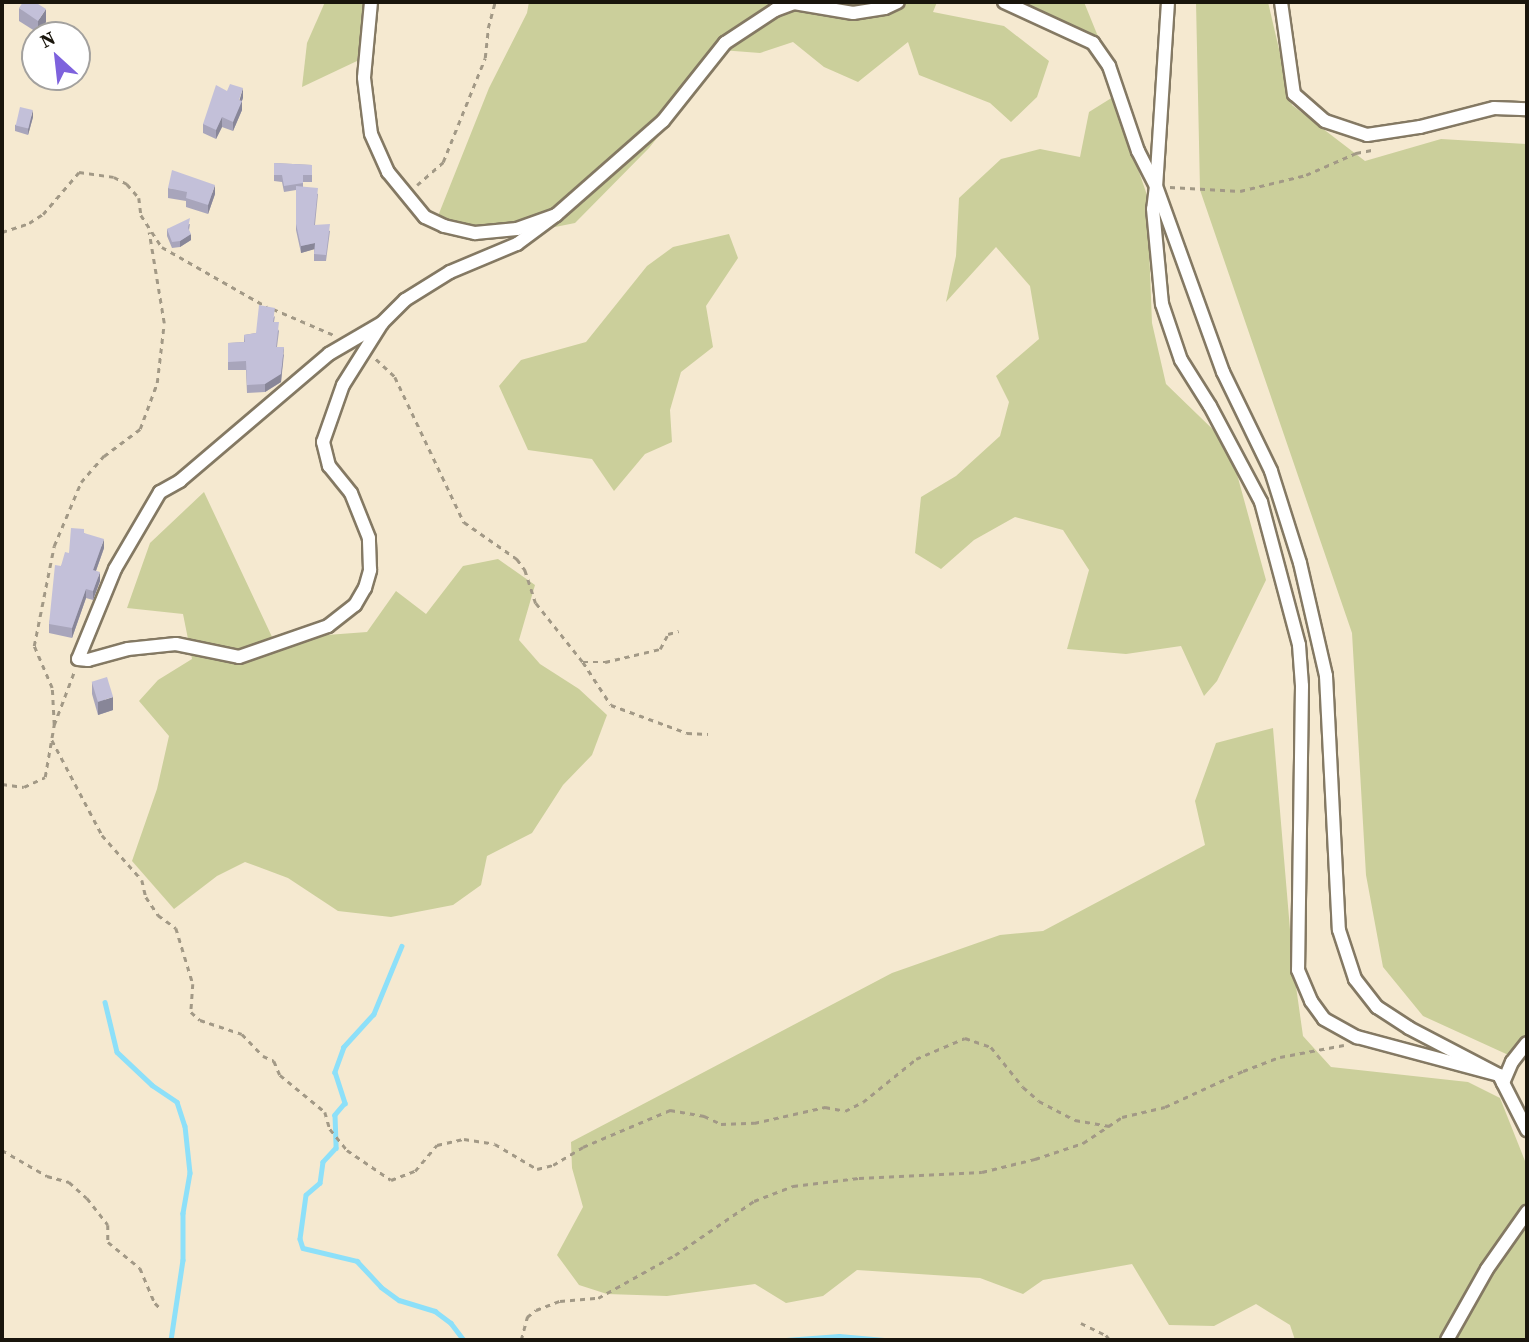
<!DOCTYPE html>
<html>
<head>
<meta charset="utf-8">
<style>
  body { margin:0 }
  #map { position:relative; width:1529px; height:1342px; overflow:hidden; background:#f5e9d0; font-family:"Source Serif 4",serif }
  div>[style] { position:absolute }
  .green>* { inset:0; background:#cbcf9b }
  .stream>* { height:4.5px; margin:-2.25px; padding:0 2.25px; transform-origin:2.25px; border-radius:2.25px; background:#8de0f9 }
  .path>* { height:2.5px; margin-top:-1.25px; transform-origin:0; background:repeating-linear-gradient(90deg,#a29986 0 5px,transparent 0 10px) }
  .roads { filter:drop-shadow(2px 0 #847963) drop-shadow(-2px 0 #847963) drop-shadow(0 2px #847963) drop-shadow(0 -2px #847963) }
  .street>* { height:12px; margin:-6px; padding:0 6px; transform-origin:6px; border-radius:6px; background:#fff }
  .wall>* { inset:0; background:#a8a5bb }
  .shaded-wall>* { inset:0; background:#888698 }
  .building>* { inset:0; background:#c3c0d9; transform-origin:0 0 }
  span { translate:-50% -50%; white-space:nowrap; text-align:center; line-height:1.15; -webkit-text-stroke:6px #fff; paint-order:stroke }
  .frame { position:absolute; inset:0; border:4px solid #19150c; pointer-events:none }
  .north { position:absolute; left:21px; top:21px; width:70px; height:70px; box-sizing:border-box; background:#fff; border:2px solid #a3a19e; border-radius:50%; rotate:333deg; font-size:19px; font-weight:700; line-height:28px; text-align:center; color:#19150c }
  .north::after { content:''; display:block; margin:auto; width:24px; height:32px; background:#7e62dd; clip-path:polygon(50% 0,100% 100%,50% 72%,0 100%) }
</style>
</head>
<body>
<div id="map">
  <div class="green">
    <i style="clip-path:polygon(325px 2px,367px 2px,357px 61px,302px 87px,307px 43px)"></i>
    <i style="clip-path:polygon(529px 2px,937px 2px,933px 12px,1004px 26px,1049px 61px,1037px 97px,1011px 122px,990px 103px,919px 75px,908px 42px,858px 82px,824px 67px,793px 42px,760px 53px,721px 50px,689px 98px,649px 148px,575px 223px,500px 238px,436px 221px,489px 88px,527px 13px)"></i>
    <i style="clip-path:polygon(1010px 2px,1084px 2px,1099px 39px)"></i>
    <i style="clip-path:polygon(1196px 2px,1268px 2px,1292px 105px,1365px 161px,1441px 139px,1527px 144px,1527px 1045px,1515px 1058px,1423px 1016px,1383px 967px,1366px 875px,1352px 633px,1200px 190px)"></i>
    <i style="clip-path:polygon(1113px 97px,1147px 195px,1152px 323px,1166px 384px,1229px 445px,1266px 580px,1217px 681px,1204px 696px,1181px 646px,1126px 654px,1067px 649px,1089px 570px,1063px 530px,1015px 517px,974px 540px,941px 569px,915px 553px,921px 497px,956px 476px,1000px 436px,1009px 402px,996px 376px,1039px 339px,1030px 286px,996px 247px,946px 302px,956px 256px,959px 198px,1001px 159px,1040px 149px,1080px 157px,1089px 112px)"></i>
    <i style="clip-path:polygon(729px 234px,738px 258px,706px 306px,713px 347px,681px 372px,670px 410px,672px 442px,645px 454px,614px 491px,592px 459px,528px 450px,499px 386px,521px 360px,586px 342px,647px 266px,673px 247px)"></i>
    <i style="clip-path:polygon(204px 492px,273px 639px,367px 632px,396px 591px,426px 614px,463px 566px,498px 559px,535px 585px,519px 640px,540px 664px,579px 689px,607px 715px,592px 755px,563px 785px,532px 833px,487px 856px,481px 885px,453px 905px,391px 917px,338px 911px,288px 878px,245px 862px,217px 876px,174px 909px,132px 861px,157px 789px,169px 736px,139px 701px,158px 680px,192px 659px,183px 614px,127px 608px,150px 543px)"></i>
    <i style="clip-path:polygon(1273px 728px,1293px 965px,1303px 1036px,1331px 1067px,1468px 1082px,1500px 1098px,1527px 1166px,1527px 1340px,1295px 1340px,1290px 1325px,1256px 1304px,1214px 1326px,1169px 1325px,1132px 1264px,1043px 1280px,1023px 1294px,980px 1278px,857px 1270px,823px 1296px,786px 1303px,755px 1284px,667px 1296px,607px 1294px,579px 1285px,557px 1255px,583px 1207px,572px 1168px,571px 1142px,892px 973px,1000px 935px,1043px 931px,1205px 845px,1195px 801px,1216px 743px)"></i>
  </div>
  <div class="stream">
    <i style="left:402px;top:946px;width:74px;rotate:112.4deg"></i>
    <i style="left:374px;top:1014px;width:45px;rotate:132.3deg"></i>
    <i style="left:344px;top:1047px;width:27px;rotate:110deg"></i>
    <i style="left:335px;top:1072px;width:33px;rotate:72deg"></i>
    <i style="left:345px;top:1103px;width:16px;rotate:130deg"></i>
    <i style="left:335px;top:1115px;width:33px;rotate:88deg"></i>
    <i style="left:336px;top:1148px;width:19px;rotate:133deg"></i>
    <i style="left:323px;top:1162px;width:21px;rotate:98deg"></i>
    <i style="left:320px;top:1183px;width:18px;rotate:139deg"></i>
    <i style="left:306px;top:1195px;width:44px;rotate:97.8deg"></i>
    <i style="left:300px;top:1239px;width:9px;rotate:72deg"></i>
    <i style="left:303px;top:1248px;width:56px;rotate:13.5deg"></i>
    <i style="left:357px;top:1261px;width:35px;rotate:47deg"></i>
    <i style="left:381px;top:1287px;width:22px;rotate:36deg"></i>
    <i style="left:399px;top:1300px;width:38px;rotate:17deg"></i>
    <i style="left:435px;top:1311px;width:20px;rotate:37deg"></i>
    <i style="left:451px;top:1323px;width:21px;rotate:53deg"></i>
    <i style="left:105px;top:1002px;width:51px;rotate:76.5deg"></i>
    <i style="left:117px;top:1052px;width:48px;rotate:43.3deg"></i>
    <i style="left:152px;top:1085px;width:30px;rotate:34deg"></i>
    <i style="left:177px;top:1102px;width:25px;rotate:72deg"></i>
    <i style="left:185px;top:1126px;width:47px;rotate:83.9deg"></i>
    <i style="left:190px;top:1173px;width:41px;rotate:99.9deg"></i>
    <i style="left:183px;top:1213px;width:47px;rotate:90deg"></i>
    <i style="left:183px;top:1260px;width:81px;rotate:98.5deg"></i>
    <i style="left:786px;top:1340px;width:53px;rotate:-4.3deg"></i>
    <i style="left:839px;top:1336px;width:45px;rotate:5.1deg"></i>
  </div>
  <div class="path">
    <i style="left:417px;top:185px;width:35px;rotate:-41deg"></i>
    <i style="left:443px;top:162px;width:112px;rotate:-68deg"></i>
    <i style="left:485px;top:58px;width:30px;rotate:-84deg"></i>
    <i style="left:488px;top:28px;width:27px;rotate:-75deg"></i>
    <i style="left:1170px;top:187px;width:70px;rotate:3.3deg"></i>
    <i style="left:1240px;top:191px;width:68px;rotate:-13.6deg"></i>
    <i style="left:1306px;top:175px;width:55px;rotate:-23.7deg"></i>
    <i style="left:1356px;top:153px;width:16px;rotate:-11deg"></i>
    <i style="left:2px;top:232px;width:28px;rotate:-18deg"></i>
    <i style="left:29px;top:223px;width:17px;rotate:-33deg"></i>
    <i style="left:43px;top:214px;width:55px;rotate:-49.4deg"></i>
    <i style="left:79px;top:172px;width:35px;rotate:8deg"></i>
    <i style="left:114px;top:177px;width:15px;rotate:28deg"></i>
    <i style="left:127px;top:184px;width:18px;rotate:49deg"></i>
    <i style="left:139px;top:198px;width:17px;rotate:83deg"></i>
    <i style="left:141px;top:215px;width:38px;rotate:57deg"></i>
    <i style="left:162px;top:247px;width:121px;rotate:29.7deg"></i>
    <i style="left:273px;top:309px;width:66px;rotate:23.1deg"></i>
    <i style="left:376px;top:359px;width:26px;rotate:43deg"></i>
    <i style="left:395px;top:377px;width:161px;rotate:64.6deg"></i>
    <i style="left:464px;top:522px;width:65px;rotate:34.9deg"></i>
    <i style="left:517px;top:559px;width:14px;rotate:54deg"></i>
    <i style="left:525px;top:570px;width:35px;rotate:72deg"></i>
    <i style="left:536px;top:603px;width:75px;rotate:51.5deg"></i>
    <i style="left:583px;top:662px;width:22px"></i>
    <i style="left:605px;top:662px;width:57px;rotate:-13.3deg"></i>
    <i style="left:660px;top:649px;width:17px;rotate:-62deg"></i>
    <i style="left:668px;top:634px;width:11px;rotate:-15deg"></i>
    <i style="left:583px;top:662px;width:51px;rotate:56.9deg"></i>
    <i style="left:611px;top:705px;width:81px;rotate:20.2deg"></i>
    <i style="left:687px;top:733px;width:21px;rotate:3deg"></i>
    <i style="left:54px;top:725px;width:37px;rotate:-93deg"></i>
    <i style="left:52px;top:688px;width:46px;rotate:-113.2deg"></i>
    <i style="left:34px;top:646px;width:102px;rotate:-78.7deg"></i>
    <i style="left:54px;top:546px;width:69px;rotate:-67.1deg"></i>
    <i style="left:81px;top:482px;width:35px;rotate:-49deg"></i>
    <i style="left:104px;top:456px;width:45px;rotate:-36.9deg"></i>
    <i style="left:140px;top:429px;width:49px;rotate:-69.7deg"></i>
    <i style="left:157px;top:383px;width:60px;rotate:-83.3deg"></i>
    <i style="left:164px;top:323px;width:92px;rotate:-99.4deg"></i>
    <i style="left:52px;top:740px;width:107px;rotate:62.2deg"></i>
    <i style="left:102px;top:835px;width:60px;rotate:48.4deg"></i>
    <i style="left:142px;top:880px;width:17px;rotate:77deg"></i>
    <i style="left:146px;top:897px;width:22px;rotate:56deg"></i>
    <i style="left:158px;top:915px;width:22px;rotate:36deg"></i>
    <i style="left:176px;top:928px;width:59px;rotate:73.1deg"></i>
    <i style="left:193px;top:984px;width:28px;rotate:94deg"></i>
    <i style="left:191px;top:1012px;width:12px;rotate:42deg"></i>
    <i style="left:200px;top:1020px;width:44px;rotate:18.4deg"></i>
    <i style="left:242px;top:1034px;width:30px;rotate:46deg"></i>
    <i style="left:263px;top:1056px;width:12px;rotate:24deg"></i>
    <i style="left:274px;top:1061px;width:15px;rotate:67deg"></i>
    <i style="left:280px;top:1075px;width:58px;rotate:39.4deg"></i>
    <i style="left:325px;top:1112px;width:18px;rotate:74deg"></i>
    <i style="left:330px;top:1129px;width:27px;rotate:51deg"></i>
    <i style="left:347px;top:1150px;width:53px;rotate:34.3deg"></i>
    <i style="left:391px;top:1180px;width:26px;rotate:-21deg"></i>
    <i style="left:415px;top:1171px;width:34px;rotate:-50deg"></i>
    <i style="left:437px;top:1145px;width:28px;rotate:-13deg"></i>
    <i style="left:464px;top:1139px;width:31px;rotate:9deg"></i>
    <i style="left:495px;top:1144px;width:49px;rotate:30.8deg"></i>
    <i style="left:537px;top:1169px;width:16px;rotate:-14deg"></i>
    <i style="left:553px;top:1165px;width:35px;rotate:-31deg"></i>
    <i style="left:583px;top:1147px;width:95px;rotate:-23deg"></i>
    <i style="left:670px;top:1110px;width:35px;rotate:10deg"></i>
    <i style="left:704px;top:1116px;width:19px;rotate:25deg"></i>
    <i style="left:721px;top:1124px;width:33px;rotate:-2deg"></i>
    <i style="left:754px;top:1123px;width:73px;rotate:-12.7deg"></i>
    <i style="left:825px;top:1107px;width:20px;rotate:11deg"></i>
    <i style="left:845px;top:1111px;width:20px;rotate:-27deg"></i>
    <i style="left:863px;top:1102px;width:68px;rotate:-39.1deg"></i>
    <i style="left:916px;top:1059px;width:53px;rotate:-23.2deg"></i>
    <i style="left:965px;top:1038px;width:28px;rotate:19deg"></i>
    <i style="left:991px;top:1047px;width:51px;rotate:51.3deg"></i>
    <i style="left:1023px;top:1087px;width:21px;rotate:41deg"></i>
    <i style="left:1039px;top:1101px;width:41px;rotate:27.8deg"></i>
    <i style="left:1075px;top:1120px;width:35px;rotate:10deg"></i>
    <i style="left:2px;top:784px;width:22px;rotate:8deg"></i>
    <i style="left:24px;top:787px;width:23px;rotate:-25deg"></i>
    <i style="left:45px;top:777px;width:53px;rotate:-80.2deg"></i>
    <i style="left:54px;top:725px;width:57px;rotate:-69.3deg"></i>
    <i style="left:2px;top:1150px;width:52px;rotate:30deg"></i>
    <i style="left:47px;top:1176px;width:23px;rotate:15deg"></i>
    <i style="left:69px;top:1182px;width:24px;rotate:42deg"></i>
    <i style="left:87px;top:1198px;width:34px;rotate:52deg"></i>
    <i style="left:108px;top:1225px;width:17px;rotate:90deg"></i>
    <i style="left:108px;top:1242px;width:41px;rotate:39.1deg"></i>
    <i style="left:140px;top:1268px;width:38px;rotate:67deg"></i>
    <i style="left:155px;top:1303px;width:7px;rotate:45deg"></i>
    <i style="left:1081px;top:1323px;width:28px;rotate:26deg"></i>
    <i style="left:1106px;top:1335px;width:6px;rotate:51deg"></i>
    <i style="left:521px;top:1340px;width:24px;rotate:-75deg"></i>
    <i style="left:527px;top:1317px;width:11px;rotate:-38deg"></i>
    <i style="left:536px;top:1310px;width:26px;rotate:-21deg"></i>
    <i style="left:560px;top:1301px;width:38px;rotate:-5deg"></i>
    <i style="left:598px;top:1298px;width:88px;rotate:-29.2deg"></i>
    <i style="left:675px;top:1255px;width:96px;rotate:-34.4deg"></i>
    <i style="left:754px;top:1201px;width:42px;rotate:-21deg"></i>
    <i style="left:793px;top:1186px;width:66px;rotate:-6.9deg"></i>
    <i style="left:859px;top:1178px;width:123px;rotate:-2.8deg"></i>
    <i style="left:982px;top:1172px;width:55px;rotate:-13.8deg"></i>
    <i style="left:1035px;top:1159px;width:51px;rotate:-18.4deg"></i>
    <i style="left:1083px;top:1143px;width:47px;rotate:-33.7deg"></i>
    <i style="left:1122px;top:1117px;width:44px;rotate:-13.1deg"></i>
    <i style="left:1165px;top:1107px;width:86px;rotate:-24.8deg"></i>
    <i style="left:1243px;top:1071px;width:40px;rotate:-21deg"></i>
    <i style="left:1280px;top:1057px;width:65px;rotate:-10.6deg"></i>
  </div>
  <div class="roads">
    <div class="street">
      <i style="left:371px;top:2px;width:76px;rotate:95.3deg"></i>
      <i style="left:364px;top:78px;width:56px;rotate:82.9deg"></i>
      <i style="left:371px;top:134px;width:42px;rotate:65.9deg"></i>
      <i style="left:388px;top:172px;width:58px;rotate:50.6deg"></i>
      <i style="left:425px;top:217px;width:21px;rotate:25deg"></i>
      <i style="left:444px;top:226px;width:32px;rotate:13deg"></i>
      <i style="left:475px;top:233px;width:42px;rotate:-5.4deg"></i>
      <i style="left:517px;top:229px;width:41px;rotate:-19.7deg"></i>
      <i style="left:556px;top:215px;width:142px;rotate:-41.3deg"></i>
      <i style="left:663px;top:121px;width:100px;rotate:-51.5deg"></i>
      <i style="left:725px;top:43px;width:60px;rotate:-33.4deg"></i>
      <i style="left:775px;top:10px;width:20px;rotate:-20deg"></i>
      <i style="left:794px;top:3px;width:60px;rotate:9.6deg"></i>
      <i style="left:853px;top:13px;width:32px;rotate:-9deg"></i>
      <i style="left:885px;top:8px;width:14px;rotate:-25deg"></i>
      <i style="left:1004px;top:2px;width:98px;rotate:24.7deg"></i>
      <i style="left:1093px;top:43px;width:28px;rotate:55deg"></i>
      <i style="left:1109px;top:66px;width:90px;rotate:71.2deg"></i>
      <i style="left:1138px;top:151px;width:39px;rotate:63deg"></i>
      <i style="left:1156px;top:186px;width:23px;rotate:97deg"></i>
      <i style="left:1153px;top:209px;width:95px;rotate:84.6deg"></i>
      <i style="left:1162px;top:304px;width:59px;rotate:71.3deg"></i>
      <i style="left:1181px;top:360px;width:54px;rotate:57.8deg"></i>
      <i style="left:1210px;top:406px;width:109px;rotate:62deg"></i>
      <i style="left:1261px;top:502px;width:148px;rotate:75.1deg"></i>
      <i style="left:1299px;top:645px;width:41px;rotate:85.8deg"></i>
      <i style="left:1302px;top:686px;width:284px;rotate:90.8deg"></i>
      <i style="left:1298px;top:970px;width:34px;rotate:67deg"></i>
      <i style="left:1311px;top:1001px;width:22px;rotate:54deg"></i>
      <i style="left:1324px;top:1019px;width:38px;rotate:29deg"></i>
      <i style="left:1357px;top:1037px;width:147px;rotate:15deg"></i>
      <i style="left:1168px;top:2px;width:184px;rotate:93.7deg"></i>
      <i style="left:1156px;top:186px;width:198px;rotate:70.2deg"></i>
      <i style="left:1223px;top:372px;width:110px;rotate:64.1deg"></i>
      <i style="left:1271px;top:471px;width:96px;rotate:72.5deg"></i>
      <i style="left:1300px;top:563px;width:116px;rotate:77deg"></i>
      <i style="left:1326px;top:676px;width:254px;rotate:87.1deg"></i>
      <i style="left:1339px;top:930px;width:52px;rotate:71.9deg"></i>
      <i style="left:1355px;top:979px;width:36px;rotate:52deg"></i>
      <i style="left:1377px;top:1007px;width:38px;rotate:33deg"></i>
      <i style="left:1409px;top:1028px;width:102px;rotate:27.6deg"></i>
      <i style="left:1499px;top:1075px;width:62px;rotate:63deg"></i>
      <i style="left:1281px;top:2px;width:93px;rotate:82deg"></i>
      <i style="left:1294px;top:94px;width:41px;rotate:41.1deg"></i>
      <i style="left:1325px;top:121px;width:44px;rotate:18.4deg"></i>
      <i style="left:1367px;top:135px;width:54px;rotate:-8.6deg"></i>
      <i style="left:1420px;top:127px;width:76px;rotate:-14.4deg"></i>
      <i style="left:1494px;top:108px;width:33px;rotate:2deg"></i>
      <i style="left:382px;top:323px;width:61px;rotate:149.7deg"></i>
      <i style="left:329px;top:354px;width:196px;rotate:139.6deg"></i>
      <i style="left:180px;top:481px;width:23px;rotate:151deg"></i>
      <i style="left:160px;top:492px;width:89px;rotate:120.3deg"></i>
      <i style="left:115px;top:569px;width:97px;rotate:112.3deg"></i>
      <i style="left:78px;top:659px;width:10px;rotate:6deg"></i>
      <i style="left:88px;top:660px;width:41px;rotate:-15.4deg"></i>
      <i style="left:128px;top:649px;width:48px;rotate:-5.9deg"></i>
      <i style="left:176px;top:644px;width:64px;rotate:11.7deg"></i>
      <i style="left:239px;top:657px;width:94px;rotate:-19.2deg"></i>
      <i style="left:328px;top:626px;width:34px;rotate:-38deg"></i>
      <i style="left:355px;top:605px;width:20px;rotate:-60deg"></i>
      <i style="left:365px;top:588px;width:19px;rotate:-74deg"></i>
      <i style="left:370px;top:570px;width:32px;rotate:-92deg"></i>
      <i style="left:369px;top:538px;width:48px;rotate:-111.8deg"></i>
      <i style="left:351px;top:493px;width:35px;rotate:-129deg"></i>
      <i style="left:329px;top:466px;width:25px;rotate:-104deg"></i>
      <i style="left:323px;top:442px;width:60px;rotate:-70.7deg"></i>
      <i style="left:343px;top:385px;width:73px;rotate:-57.8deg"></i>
      <i style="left:382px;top:323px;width:33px;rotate:-45deg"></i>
      <i style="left:405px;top:300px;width:53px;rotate:-31.9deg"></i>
      <i style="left:450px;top:272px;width:73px;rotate:-22.7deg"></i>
      <i style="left:517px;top:244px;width:49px;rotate:-36.6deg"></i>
      <i style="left:1503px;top:1083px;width:23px;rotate:-67deg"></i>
      <i style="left:1512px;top:1062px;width:24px;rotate:-52deg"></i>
      <i style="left:1447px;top:1340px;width:81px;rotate:-60.6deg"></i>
      <i style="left:1487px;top:1269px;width:70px;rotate:-54.9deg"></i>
    </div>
  </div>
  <div class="wall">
    <i style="clip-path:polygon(19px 8px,46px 22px,38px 33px,19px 21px)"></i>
    <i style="clip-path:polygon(243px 98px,242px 101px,242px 110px,233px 131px,222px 127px,216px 139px,203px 133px,203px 124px)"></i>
    <i style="clip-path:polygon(33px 117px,28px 135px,15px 131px,15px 125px)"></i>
    <i style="clip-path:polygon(274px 163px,312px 165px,312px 182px,303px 182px,303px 187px,318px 194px,315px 225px,330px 231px,326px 261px,314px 261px,314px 249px,301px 253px,296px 230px,296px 190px,284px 192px,282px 182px,274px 181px)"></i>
    <i style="clip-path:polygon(168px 188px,215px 194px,208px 214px,186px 207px,186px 201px,168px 198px)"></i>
    <i style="clip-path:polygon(190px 224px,189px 230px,191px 240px,180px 247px,172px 248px,167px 236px,167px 229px)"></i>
    <i style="clip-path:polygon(275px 316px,274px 322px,279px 331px,277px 347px,284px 355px,281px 382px,265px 392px,247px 393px,246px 370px,228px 370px,228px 343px,244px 342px,244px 335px,256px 333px)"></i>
    <i style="clip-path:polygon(84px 533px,104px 548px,96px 571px,100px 581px,93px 600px,86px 598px,72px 638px,49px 633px,49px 624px,61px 566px)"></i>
    <i style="clip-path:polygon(92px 682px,113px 710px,98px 715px,92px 694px)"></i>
  </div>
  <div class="shaded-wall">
    <i style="clip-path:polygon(46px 9px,46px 22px,38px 33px,38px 21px)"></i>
    <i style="clip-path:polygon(243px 88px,243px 98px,240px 105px,242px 101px,242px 110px,233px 131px,233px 122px)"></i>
    <i style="clip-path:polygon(33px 110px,33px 117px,28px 135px,28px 128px)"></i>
    <i style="clip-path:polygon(222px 117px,222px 127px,216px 139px,216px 130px)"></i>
    <i style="clip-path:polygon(215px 185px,215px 194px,208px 214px,208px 205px)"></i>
    <i style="clip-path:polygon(191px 234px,191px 240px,180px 247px,180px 241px)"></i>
    <i style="clip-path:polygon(315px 243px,315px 249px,301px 253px,301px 246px)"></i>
    <i style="clip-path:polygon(284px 347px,281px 382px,265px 392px,265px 384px)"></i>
    <i style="clip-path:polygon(104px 539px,104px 548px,93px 579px,93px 570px)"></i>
    <i style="clip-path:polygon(100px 572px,100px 581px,93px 600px,93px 591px)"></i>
    <i style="clip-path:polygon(86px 589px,86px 598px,72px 638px,72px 628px)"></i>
    <i style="clip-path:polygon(113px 697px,113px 710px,98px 715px,98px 702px)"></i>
  </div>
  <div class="building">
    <i style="clip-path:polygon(23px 2px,35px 2px,46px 9px,38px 21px,19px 8px)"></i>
    <i style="clip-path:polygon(230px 84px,243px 88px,239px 100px,242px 101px,233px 122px,222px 117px,216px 130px,203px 124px,216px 85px,227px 91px)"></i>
    <i style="left:20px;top:107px;width:13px;height:19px;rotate:13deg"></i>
    <i style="clip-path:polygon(274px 163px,312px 165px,312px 175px,303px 175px,303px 183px,284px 186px,282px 175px,274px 175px)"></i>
    <i style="clip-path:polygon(172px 170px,215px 185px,208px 205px,186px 198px,187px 192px,168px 188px)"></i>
    <i style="clip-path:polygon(296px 186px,318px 188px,314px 225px,330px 224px,326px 255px,314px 254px,315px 243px,301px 246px,296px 224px)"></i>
    <i style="clip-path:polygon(190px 218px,188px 228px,191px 234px,180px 241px,172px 242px,167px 229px)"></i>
    <i style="clip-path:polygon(259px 305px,275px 308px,273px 322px,279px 322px,276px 347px,284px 347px,281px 374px,265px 384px,247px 385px,246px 361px,228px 362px,228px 343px,245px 342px,244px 335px,256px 333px)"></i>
    <i style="clip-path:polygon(71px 528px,84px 529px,84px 533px,104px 539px,93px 570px,100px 572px,93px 591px,86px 589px,72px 628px,49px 624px,55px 565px,61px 566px,65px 552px,69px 553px)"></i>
    <i style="left:107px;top:677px;width:21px;height:16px;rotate:73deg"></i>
  </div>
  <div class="frame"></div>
  <div class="north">N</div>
</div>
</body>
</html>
